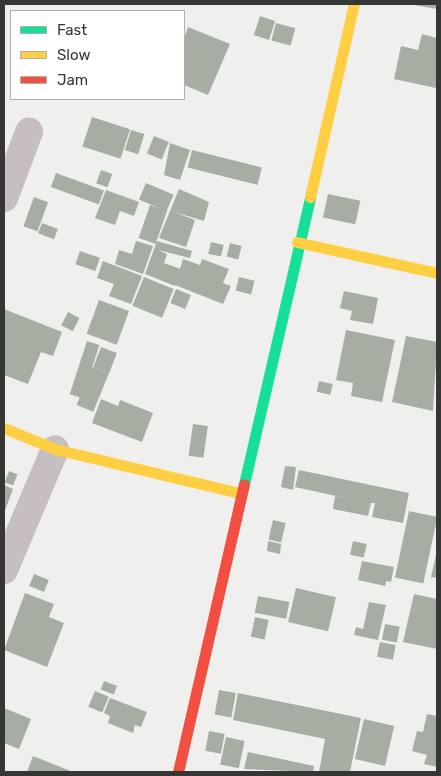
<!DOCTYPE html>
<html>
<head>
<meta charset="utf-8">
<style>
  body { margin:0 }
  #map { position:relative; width:441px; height:776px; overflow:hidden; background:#eff0ee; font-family:Rubik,sans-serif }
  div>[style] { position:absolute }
  .building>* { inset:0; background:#a6ada3; transform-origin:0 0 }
  .street>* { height:28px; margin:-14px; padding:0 14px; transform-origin:14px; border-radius:14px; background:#c7bec0 }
  .fast>* { height:11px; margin:-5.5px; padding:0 5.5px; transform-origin:5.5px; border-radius:5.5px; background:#16e098 }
  .slow>* { height:11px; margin:-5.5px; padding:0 5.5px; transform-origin:5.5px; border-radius:5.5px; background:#ffcf43 }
  .jam>* { height:11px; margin:-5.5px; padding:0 5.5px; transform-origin:5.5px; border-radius:5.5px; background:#f24e42 }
  span { translate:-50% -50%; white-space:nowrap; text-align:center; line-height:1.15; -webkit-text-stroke:5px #fff; paint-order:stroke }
  .frame { position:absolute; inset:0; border:5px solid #363735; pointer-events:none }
  .legend { position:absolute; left:10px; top:10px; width:175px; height:90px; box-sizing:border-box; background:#fff; border:1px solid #afafae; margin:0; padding:6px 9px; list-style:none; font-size:15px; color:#363735 }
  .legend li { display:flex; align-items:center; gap:10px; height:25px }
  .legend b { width:25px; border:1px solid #afafae }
</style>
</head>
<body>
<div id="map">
  <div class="building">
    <i style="clip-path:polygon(414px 4px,437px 4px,437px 9px,414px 5px)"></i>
    <i style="left:260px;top:16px;width:16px;height:20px;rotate:18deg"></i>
    <i style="left:276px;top:23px;width:20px;height:18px;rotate:15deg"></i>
    <i style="clip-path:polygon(188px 27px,230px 44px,208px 95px,184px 85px,184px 39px)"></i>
    <i style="clip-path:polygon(422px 34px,437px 38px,436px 88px,394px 79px,401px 46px,418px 50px)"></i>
    <i style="left:92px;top:117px;width:40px;height:31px;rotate:18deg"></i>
    <i style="left:131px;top:130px;width:14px;height:21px;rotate:17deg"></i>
    <i style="left:154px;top:136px;width:16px;height:19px;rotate:22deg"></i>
    <i style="clip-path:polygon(170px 143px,190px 150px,180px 180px,164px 175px)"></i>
    <i style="left:192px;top:150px;width:72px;height:18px;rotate:14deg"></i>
    <i style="left:101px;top:170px;width:12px;height:14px;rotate:20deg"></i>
    <i style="left:56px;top:173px;width:51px;height:15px;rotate:20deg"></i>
    <i style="left:146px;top:183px;width:30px;height:18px;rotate:23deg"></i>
    <i style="clip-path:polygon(179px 189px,209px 202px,204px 221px,174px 212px,195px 220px,186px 247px,159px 238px)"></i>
    <i style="clip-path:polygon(106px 190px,139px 202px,134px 216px,120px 211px,115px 225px,95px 218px)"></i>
    <i style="left:328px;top:194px;width:33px;height:24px;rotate:12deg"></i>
    <i style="left:34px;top:197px;width:15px;height:31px;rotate:20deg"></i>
    <i style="left:150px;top:205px;width:18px;height:35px;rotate:19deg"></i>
    <i style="left:42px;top:223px;width:17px;height:11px;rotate:21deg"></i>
    <i style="clip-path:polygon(136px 241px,153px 246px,143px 274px,115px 264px,119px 250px,132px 254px)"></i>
    <i style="clip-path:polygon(157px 241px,192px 251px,190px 258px,158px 250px,167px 254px,164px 263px,181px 269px,175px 286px,145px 274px)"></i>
    <i style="left:211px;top:242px;width:13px;height:12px;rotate:13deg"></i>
    <i style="left:230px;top:243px;width:12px;height:14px;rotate:14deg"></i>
    <i style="left:80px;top:251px;width:21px;height:14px;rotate:19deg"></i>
    <i style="clip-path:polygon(183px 259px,200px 265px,202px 259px,229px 269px,223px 283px,231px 286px,223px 304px,175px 285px)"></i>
    <i style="clip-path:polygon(103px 261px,142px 276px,131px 304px,109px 296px,114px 284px,97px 278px)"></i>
    <i style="left:144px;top:277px;width:32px;height:31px;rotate:22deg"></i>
    <i style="left:239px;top:277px;width:16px;height:14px;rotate:14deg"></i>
    <i style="left:176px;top:289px;width:16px;height:15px;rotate:22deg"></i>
    <i style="clip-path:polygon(344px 291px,378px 298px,373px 324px,350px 320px,352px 311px,340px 308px)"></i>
    <i style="left:99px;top:300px;width:32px;height:36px;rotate:20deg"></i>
    <i style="clip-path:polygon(4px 309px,62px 332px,53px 356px,41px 352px,28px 384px,4px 375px)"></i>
    <i style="left:68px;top:312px;width:13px;height:15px;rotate:27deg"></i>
    <i style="clip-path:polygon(346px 330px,395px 340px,382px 402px,351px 396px,353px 383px,336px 380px)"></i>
    <i style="clip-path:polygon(406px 336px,437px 342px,433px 411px,392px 402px)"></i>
    <i style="left:87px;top:341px;width:13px;height:56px;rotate:18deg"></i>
    <i style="left:101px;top:347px;width:17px;height:22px;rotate:21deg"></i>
    <i style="left:92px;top:367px;width:18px;height:41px;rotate:22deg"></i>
    <i style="left:319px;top:381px;width:14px;height:11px;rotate:12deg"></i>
    <i style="clip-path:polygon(101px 399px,118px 406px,120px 400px,153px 413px,142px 442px,92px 423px)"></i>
    <i style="left:193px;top:424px;width:15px;height:32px;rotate:8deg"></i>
    <i style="clip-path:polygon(285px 466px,296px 467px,293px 490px,281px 487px)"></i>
    <i style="clip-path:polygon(299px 470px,409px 493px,403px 523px,372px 517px,375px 503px,371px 503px,368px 516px,333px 509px,335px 496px,350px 499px,295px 487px)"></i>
    <i style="left:9px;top:471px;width:9px;height:12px;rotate:21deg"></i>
    <i style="clip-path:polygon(4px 485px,13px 489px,4px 513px)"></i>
    <i style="left:409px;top:511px;width:29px;height:68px;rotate:12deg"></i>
    <i style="left:273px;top:520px;width:13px;height:20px;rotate:13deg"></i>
    <i style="clip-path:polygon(268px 541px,281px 544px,280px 554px,267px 551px)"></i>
    <i style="left:353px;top:541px;width:14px;height:14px;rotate:12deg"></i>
    <i style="clip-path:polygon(437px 551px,437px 578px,431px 577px)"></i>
    <i style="clip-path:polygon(362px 561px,394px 567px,391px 582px,386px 581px,385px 586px,358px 580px)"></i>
    <i style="left:34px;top:574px;width:16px;height:13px;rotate:22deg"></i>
    <i style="left:296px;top:588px;width:41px;height:35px;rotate:13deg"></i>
    <i style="clip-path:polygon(25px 593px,54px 604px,49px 617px,64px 623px,47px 667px,4px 650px)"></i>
    <i style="clip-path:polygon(414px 594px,437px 599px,437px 649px,403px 642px)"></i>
    <i style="left:258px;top:596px;width:32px;height:17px;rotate:11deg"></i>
    <i style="clip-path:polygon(369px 602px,386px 605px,378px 640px,354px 635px,356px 627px,363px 629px)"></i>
    <i style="left:255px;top:617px;width:14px;height:20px;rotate:12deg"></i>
    <i style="left:385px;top:624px;width:15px;height:16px;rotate:11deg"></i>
    <i style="left:380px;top:642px;width:16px;height:15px;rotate:11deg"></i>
    <i style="left:104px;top:681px;width:14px;height:9px;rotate:21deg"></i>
    <i style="left:219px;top:690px;width:17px;height:25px;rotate:10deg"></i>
    <i style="left:95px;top:691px;width:15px;height:17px;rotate:23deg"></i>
    <i style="clip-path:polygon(238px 693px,361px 718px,350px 772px,319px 772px,325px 739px,233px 720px)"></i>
    <i style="clip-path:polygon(110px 698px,147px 712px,141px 727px,135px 725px,133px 733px,108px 723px,110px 716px,104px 713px)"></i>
    <i style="clip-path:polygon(4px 708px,31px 719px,19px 749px,4px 743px)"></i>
    <i style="clip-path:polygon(427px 714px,437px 716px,437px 767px,424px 764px,427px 755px,412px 751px,417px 731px,423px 732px)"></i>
    <i style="left:364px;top:719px;width:31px;height:41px;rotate:13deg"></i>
    <i style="left:209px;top:731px;width:16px;height:20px;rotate:11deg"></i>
    <i style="left:226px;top:737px;width:19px;height:28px;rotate:12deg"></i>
    <i style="clip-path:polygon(248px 752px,314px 766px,313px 772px,244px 769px)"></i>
    <i style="clip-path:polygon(33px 756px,73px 772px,27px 772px)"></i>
  </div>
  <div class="street">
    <i style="left:4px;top:198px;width:71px;rotate:-69.3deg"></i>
    <i style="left:4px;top:570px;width:131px;rotate:-67.1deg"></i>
  </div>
  <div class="fast">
    <i style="left:244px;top:484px;width:294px;rotate:-77deg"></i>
  </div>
  <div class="slow">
    <i style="left:310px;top:197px;width:198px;rotate:-77.2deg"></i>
    <i style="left:297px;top:242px;width:143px;rotate:12.5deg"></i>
    <i style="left:4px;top:428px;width:55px;rotate:22.4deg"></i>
    <i style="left:55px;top:449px;width:189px;rotate:13.4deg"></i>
  </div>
  <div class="jam">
    <i style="left:178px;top:772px;width:295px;rotate:-77.1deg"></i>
  </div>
  <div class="frame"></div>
  <ul class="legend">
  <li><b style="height:6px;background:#16e098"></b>Fast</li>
  <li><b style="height:6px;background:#ffcf43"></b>Slow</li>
  <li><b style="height:6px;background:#f24e42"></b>Jam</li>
  </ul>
</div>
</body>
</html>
